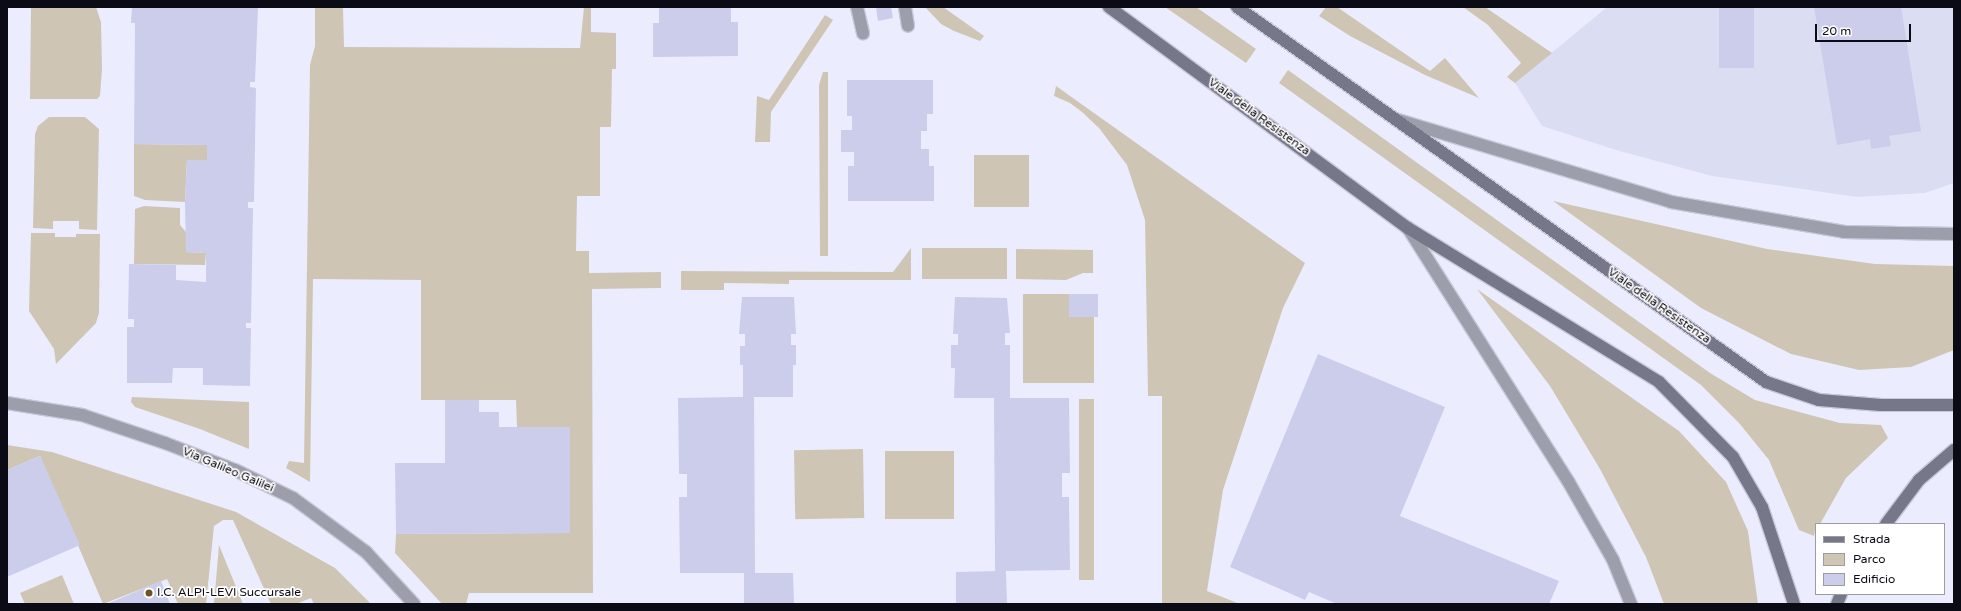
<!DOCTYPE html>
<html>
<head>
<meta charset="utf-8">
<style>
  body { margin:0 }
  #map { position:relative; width:1961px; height:611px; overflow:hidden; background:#ebedff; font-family:"Varela Round",sans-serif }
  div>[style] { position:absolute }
  .built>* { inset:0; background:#dbddf3 }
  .green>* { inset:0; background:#cfc5b5; transform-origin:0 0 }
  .building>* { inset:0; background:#cbcdea; transform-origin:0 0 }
  .roads { filter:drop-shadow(1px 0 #c7c9da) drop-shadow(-1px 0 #c7c9da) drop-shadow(0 1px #c7c9da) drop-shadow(0 -1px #c7c9da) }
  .lane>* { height:12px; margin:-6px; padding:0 6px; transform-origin:6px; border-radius:6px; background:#9d9eab }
  .street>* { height:12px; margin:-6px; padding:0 6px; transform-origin:6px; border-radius:6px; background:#9d9eab }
  .secondary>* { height:12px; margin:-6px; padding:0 6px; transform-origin:6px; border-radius:6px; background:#76788a }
  .dots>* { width:11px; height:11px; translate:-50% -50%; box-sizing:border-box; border:2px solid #fff; border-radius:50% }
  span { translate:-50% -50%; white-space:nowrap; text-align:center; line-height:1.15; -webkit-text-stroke:3.5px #fff; paint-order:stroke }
  .street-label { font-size:12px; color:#0b0b15 }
  .poi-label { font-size:12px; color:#0b0b15 }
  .left { translate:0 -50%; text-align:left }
  .frame { position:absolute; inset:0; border:8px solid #0b0b15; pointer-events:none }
  .legend { position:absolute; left:1815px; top:523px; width:130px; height:72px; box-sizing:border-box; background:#fff; border:1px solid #9d9da1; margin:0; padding:5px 7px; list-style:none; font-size:12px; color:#0b0b15 }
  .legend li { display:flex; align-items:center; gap:8px; height:20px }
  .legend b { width:20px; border:1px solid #9d9da1 }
  .scale { position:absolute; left:1815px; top:24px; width:96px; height:18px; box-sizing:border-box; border:2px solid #0b0b15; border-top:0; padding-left:5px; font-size:12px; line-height:14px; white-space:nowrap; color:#0b0b15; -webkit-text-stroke:3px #fff; paint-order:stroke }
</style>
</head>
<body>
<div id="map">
  <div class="built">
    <i style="clip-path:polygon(1607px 7px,1954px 7px,1954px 183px,1925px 193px,1857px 197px,1712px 176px,1616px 150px,1542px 126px,1515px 83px)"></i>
  </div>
  <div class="green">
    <i style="clip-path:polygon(31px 7px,96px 7px,101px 22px,102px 69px,100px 96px,97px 99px,30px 99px)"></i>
    <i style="clip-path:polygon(315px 7px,343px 7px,344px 47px,580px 48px,584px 7px,591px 7px,591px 32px,616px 33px,616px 69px,612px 69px,611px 127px,600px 127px,600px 196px,577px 196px,576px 251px,589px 251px,589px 273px,661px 272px,661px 288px,592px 289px,593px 593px,469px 593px,466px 604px,442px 604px,395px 553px,396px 534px,570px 533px,570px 427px,517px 427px,516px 400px,421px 400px,421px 280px,313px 279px,310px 482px,286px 468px,289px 461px,304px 463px,310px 65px,315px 46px)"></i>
    <i style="clip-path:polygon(925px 7px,943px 7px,984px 36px,980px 41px,954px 31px,941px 24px)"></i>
    <i style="clip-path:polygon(1165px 7px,1196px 7px,1256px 49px,1246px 63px)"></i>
    <i style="clip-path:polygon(1326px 7px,1337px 7px,1430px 71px,1445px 58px,1479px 98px,1425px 75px,1350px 36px,1319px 16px)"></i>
    <i style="clip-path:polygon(1463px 7px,1485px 7px,1552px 53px,1515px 83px,1507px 77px,1521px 63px,1488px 25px)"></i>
    <i style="clip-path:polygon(825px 15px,833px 20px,771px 112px,770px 142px,755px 142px,757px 96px,769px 100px)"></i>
    <i style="clip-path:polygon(1288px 70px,1710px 373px,1755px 400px,1840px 423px,1881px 425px,1888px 438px,1846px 478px,1820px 524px,1816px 524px,1814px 536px,1799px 530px,1769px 460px,1739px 423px,1701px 385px,1279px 83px)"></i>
    <i style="clip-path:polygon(823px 72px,828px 72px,828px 256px,820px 256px,819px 85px)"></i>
    <i style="clip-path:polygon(1056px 86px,1305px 263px,1283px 308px,1223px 490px,1207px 591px,1240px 604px,1162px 604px,1162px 396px,1148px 396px,1145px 220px,1127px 165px,1099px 128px,1082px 112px,1070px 103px,1054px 96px)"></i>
    <i style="clip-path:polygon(49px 117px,85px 117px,99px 129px,97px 230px,79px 229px,79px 221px,53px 221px,53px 229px,33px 228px,35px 134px,38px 126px)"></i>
    <i style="clip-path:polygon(134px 144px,207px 145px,207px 160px,187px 160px,185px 202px,145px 200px,134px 196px)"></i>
    <i style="left:974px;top:155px;width:55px;height:52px"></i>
    <i style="clip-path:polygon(1553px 201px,1767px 249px,1875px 264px,1954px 266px,1954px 350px,1911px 367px,1859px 370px,1791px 354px,1701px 308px)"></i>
    <i style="clip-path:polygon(144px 206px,180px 208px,180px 225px,186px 232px,186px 252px,206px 253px,205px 265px,134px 264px,135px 209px)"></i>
    <i style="clip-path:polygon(31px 233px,55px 233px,55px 237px,76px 237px,76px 234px,100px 234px,99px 313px,96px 323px,56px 364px,54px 349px,29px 311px)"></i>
    <i style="clip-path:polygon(911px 248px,911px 280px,789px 280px,789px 284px,724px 283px,724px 290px,681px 290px,681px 271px,893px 272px)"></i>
    <i style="left:922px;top:248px;width:85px;height:31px"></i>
    <i style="clip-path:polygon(1016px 249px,1093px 250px,1093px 273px,1083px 273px,1066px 280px,1016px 279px)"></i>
    <i style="clip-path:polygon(1477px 289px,1679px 431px,1726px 482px,1748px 531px,1758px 604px,1664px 604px,1646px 557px,1600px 469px,1550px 386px)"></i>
    <i style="clip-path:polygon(1023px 294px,1069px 294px,1069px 317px,1094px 317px,1094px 383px,1023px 383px)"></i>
    <i style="clip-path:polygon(132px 397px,249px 402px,249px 449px,200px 429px,135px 407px,131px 402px)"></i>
    <i style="left:1079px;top:399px;width:15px;height:181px"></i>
    <i style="clip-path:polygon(7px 445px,52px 452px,236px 512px,335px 568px,371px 604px,314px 604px,311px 598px,296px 604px,271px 604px,233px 520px,223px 520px,214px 526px,206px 604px,178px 604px,167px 579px,103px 604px,40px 456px,7px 470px)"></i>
    <i style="left:863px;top:449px;width:69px;height:69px;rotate:89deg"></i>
    <i style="left:885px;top:451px;width:69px;height:68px"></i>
    <i style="clip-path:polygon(219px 545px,243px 604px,214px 604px)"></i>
    <i style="clip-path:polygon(62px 575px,74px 604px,25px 604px,20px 593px)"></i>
  </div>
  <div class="building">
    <i style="clip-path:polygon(132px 7px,258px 7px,255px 82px,250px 82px,250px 87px,256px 88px,254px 202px,248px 202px,248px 208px,253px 208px,251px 323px,246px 323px,246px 328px,251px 328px,250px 386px,203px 385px,203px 368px,173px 368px,172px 383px,127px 383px,127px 327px,134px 327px,134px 319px,128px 319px,129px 264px,176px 265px,176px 280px,206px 282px,206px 253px,186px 252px,185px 202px,187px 160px,207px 160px,207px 145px,134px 144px,135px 23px,131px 23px)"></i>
    <i style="clip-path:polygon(659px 7px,731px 7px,731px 22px,738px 22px,738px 56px,653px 57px,653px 23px,659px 23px)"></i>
    <i style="clip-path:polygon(876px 7px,891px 7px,893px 18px,878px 21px)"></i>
    <i style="left:1719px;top:7px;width:35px;height:61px"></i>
    <i style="clip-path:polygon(1814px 7px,1901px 7px,1921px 131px,1889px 136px,1891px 146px,1871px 149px,1870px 139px,1837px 145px)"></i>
    <i style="clip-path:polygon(847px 80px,933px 80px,933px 114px,927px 114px,927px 131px,921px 131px,921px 149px,929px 149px,929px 166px,934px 166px,934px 201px,848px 201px,848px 166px,854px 166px,854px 152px,841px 152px,841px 130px,852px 130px,852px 116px,847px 116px)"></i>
    <i style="left:1069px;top:294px;width:29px;height:23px"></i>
    <i style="clip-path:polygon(742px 297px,794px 297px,796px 334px,791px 334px,791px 345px,796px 345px,796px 365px,793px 365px,793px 397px,754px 397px,755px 573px,793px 573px,794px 604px,744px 604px,744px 573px,680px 573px,679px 497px,687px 497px,687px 474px,679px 474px,678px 398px,743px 397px,743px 365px,740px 365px,740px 346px,745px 346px,745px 334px,739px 334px)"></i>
    <i style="clip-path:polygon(955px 297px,1007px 298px,1010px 333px,1005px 333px,1005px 345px,1010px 345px,1010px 398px,1069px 398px,1070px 473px,1062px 473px,1062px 497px,1069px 497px,1070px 570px,1006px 571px,1007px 604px,956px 604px,956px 572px,1000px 571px,995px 571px,994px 398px,954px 398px,955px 368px,951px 368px,951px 345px,958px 345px,958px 334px,953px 334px)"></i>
    <i style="clip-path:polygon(1318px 354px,1445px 407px,1400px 516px,1559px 581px,1549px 604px,1337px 604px,1309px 592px,1305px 600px,1230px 567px)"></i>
    <i style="clip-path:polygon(445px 400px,479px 400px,479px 412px,499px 412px,499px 427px,570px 427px,570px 533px,396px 534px,395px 463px,445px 463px)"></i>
    <i style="clip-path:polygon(40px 456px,80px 545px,7px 577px,7px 470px)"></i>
    <i style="clip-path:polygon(161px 581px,170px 604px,107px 604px)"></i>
  </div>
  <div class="roads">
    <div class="lane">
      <i style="left:857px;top:7px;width:27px;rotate:77deg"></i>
      <i style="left:905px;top:7px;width:19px;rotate:81deg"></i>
    </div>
    <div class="street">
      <i style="left:1398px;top:120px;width:285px;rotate:16.7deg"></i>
      <i style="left:1671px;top:202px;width:176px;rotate:9.8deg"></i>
      <i style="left:1844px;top:232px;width:110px;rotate:1deg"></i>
      <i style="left:1408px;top:228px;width:299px;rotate:57.7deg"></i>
      <i style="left:1568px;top:481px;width:91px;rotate:60.3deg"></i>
      <i style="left:1613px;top:560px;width:48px;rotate:67.8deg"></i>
      <i style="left:7px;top:403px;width:76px;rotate:9.1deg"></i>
      <i style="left:82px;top:415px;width:88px;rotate:18.6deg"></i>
      <i style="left:165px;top:443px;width:75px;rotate:21.1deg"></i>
      <i style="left:235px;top:470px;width:64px;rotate:25.8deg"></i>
      <i style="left:293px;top:498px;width:91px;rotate:36.5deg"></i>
      <i style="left:366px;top:552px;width:71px;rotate:47.3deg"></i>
    </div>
    <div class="secondary">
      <i style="left:1109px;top:7px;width:372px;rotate:36.5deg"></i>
      <i style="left:1408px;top:228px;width:294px;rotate:31.5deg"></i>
      <i style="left:1659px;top:382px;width:105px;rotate:45.4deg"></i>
      <i style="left:1733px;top:457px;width:58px;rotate:59.9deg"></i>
      <i style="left:1762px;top:507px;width:102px;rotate:71.7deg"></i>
      <i style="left:1237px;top:7px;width:648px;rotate:35.33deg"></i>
      <i style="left:1766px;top:382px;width:56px;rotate:18.8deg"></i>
      <i style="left:1819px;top:400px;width:62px;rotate:4.6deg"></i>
      <i style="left:1881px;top:405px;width:73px"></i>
      <i style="left:1886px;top:524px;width:55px;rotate:-53.1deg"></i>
      <i style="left:1919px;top:480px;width:46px;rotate:-40.6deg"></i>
      <i style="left:1837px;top:604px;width:11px;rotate:-68deg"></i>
    </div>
  </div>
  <div class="dots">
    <i style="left:149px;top:593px;background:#6d5325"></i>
  </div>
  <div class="street-label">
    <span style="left:1259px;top:117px;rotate:36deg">Viale della Resistenza</span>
    <span style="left:1659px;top:306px;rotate:35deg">Viale della Resistenza</span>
    <span style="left:228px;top:470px;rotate:23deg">Via Galileo Galilei</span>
  </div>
  <div class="poi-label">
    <span class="left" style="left:157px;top:593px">I.C. ALPI-LEVI Succursale</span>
  </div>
  <div class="frame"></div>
  <ul class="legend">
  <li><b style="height:5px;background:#76788a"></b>Strada</li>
  <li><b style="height:11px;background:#cfc5b5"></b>Parco</li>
  <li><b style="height:11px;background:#cbcdea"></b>Edificio</li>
  </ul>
  <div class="scale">20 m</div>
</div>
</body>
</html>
